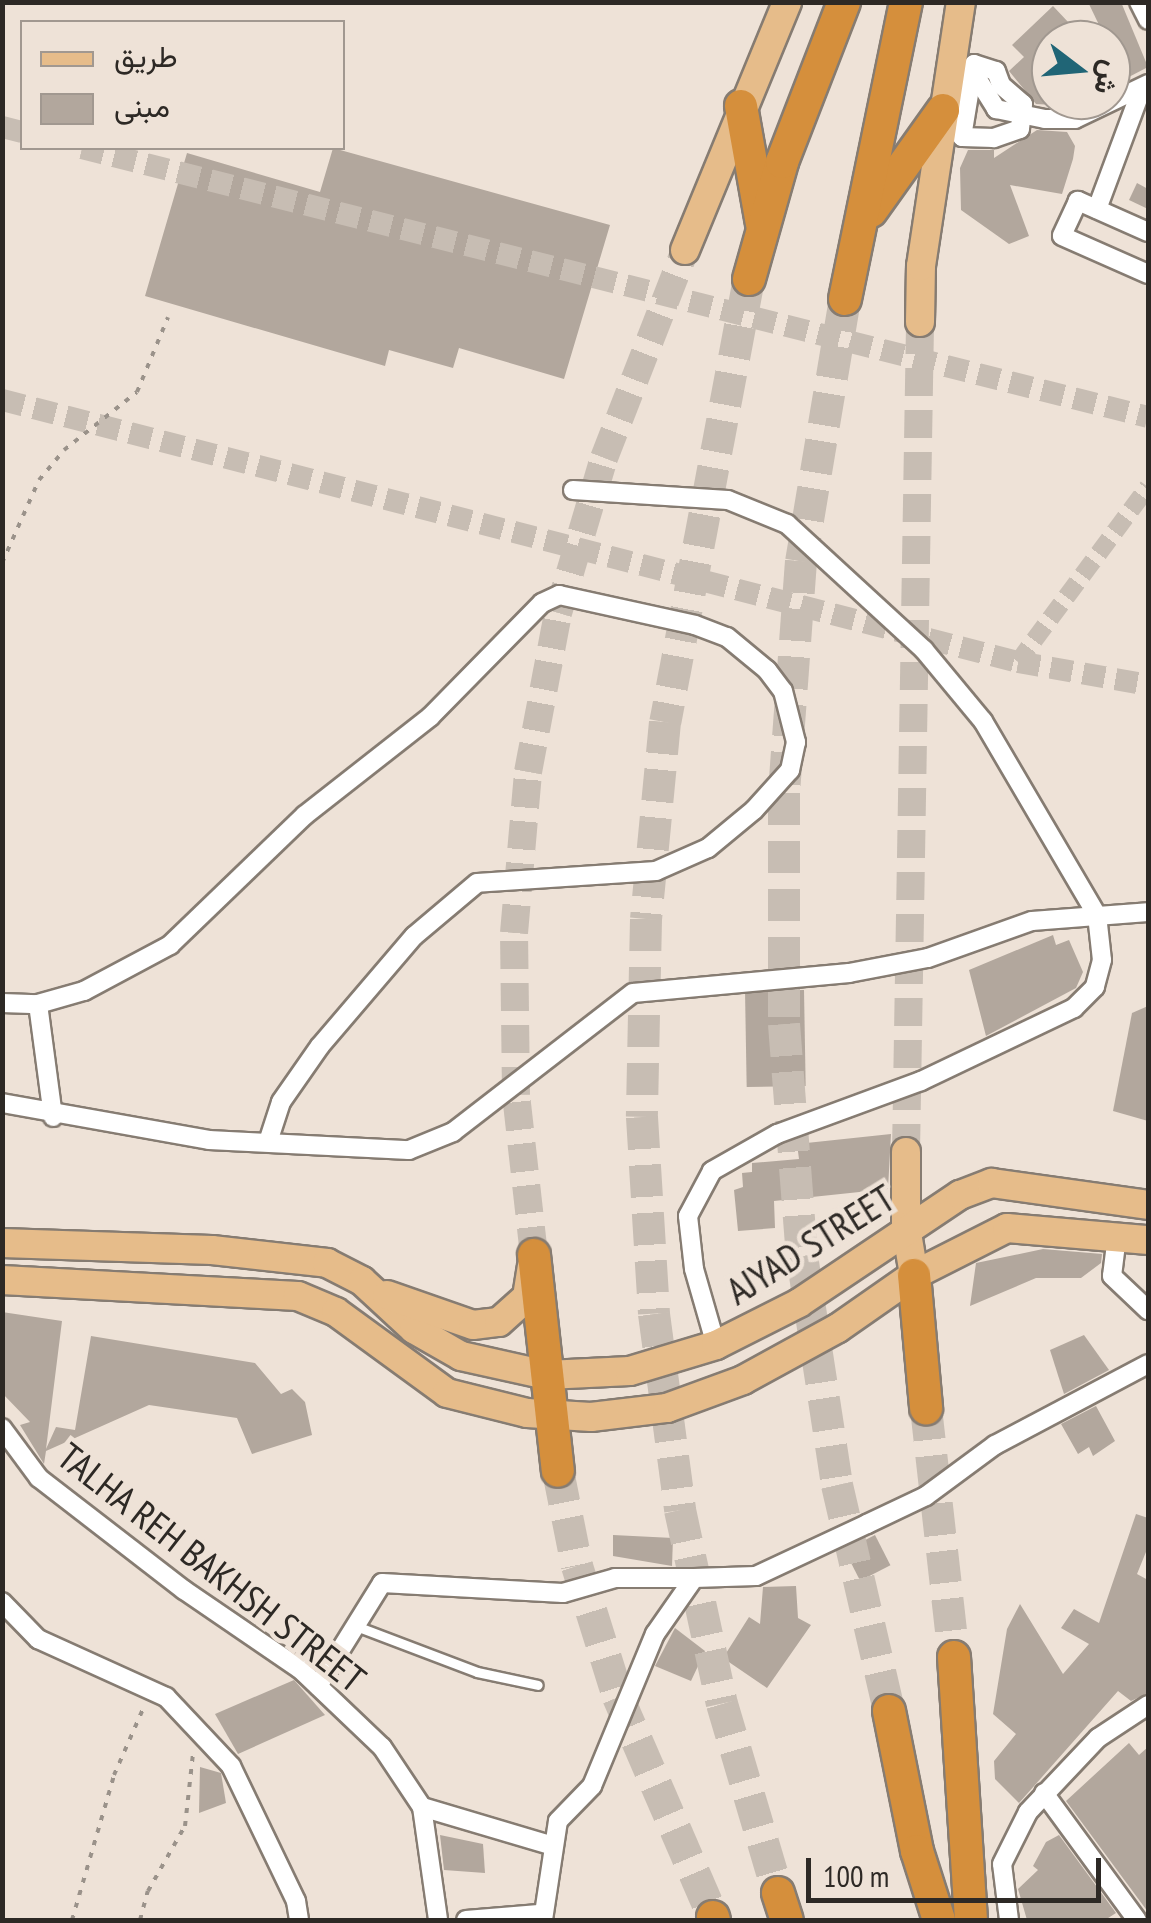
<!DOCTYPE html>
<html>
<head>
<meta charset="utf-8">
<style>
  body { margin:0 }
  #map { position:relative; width:1151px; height:1923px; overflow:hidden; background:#eee2d7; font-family:"PT Sans Narrow",Vazirmatn,sans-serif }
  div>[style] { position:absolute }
  .building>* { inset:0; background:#b2a79d; transform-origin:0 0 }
  .minor-tunnel>* { height:18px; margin-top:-9px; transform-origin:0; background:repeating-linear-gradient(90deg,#c7bdb3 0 18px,transparent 0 27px) }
  .tertiary-tunnel>* { height:22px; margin-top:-11px; transform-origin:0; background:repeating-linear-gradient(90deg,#c7bdb3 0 22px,transparent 0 33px) }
  .primary-tunnel>* { height:28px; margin-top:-14px; transform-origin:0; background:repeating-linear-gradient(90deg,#c7bdb3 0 28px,transparent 0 42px) }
  .motorway-tunnel>* { height:32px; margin-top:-16px; transform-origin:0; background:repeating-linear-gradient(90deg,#c7bdb3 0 32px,transparent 0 48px) }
  .path>* { height:4px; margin-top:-2px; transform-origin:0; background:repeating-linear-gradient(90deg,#9a928a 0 5px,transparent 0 13px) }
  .roads { filter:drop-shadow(2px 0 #867c72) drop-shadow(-2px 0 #867c72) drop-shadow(0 2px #867c72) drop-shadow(0 -2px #867c72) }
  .service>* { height:9px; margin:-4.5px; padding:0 4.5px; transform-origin:4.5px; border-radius:4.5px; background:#fff }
  .minor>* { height:18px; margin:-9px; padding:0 9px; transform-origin:9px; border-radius:9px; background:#fff }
  .primary>* { height:28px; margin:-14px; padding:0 14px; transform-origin:14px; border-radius:14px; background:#e6bc8a }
  .motorway>* { height:32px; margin:-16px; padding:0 16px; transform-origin:16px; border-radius:16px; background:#d58f3c }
  span { translate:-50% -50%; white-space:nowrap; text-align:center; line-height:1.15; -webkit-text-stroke:9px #eee2d7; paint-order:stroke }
  .street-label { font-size:38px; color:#2d2925 }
  .frame { position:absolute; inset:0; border:5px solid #2d2925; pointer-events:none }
  .legend { position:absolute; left:20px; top:20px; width:325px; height:130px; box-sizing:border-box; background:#eee2d7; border:2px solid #a19890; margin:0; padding:12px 18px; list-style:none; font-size:30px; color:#2d2925 }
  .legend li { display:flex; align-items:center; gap:20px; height:50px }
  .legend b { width:50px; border:2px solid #a19890 }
  .north { position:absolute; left:1031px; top:20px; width:100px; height:100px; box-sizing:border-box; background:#eee2d7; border:2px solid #a19890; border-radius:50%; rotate:106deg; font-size:28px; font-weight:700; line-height:40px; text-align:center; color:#2d2925 }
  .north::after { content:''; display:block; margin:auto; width:35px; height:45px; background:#206576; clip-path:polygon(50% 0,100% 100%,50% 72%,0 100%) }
  .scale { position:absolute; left:806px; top:1858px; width:295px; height:45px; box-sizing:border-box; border:5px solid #2d2925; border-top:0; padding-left:12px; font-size:30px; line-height:35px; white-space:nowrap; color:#2d2925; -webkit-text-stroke:8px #eee2d7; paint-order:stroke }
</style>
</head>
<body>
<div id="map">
  <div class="building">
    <i style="clip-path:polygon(1088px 2px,1121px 2px,1148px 67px,1125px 79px)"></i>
    <i style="clip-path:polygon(1053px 6px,1085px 40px,1051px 40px,1051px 100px,1082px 100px,1072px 106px,1036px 104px,1009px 71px,1024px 57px,1012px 45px)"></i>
    <i style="clip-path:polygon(1037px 130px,1067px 132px,1075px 146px,1073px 159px,1062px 194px,1010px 185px,1029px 236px,1009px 244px,961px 210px,960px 168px,968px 150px,994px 150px,994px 158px)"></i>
    <i style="clip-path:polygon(333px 148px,610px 225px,564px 379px,459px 348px,453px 368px,389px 350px,385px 366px,145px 296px,187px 153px,320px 192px)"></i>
    <i style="clip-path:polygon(1137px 183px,1148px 189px,1148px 209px,1129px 200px)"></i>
    <i style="clip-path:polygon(1053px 935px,1056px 945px,1069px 940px,1083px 972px,1076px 988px,986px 1036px,969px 970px)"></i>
    <i style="left:804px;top:990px;width:96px;height:59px;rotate:89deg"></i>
    <i style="clip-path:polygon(1148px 1006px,1148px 1121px,1113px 1111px,1132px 1013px)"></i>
    <i style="clip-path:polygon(891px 1134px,888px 1189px,774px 1201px,775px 1228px,738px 1231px,734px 1190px,743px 1187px,742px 1173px,752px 1172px,752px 1163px,799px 1159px,797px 1144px)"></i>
    <i style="clip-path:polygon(1043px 1249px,1102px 1254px,1101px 1263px,1081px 1278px,1036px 1278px,970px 1306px,976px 1263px)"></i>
    <i style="clip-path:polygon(2px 1312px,62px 1321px,46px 1449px,56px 1427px,75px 1430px,91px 1336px,255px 1363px,281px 1394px,292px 1389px,305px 1402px,312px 1435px,252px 1454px,237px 1418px,149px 1405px,46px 1451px,44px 1464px,20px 1425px,30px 1422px,2px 1393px)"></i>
    <i style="clip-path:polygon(1084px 1335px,1109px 1370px,1064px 1394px,1050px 1350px)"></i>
    <i style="clip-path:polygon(1096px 1406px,1115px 1441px,1093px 1456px,1089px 1447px,1078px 1454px,1061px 1424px)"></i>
    <i style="clip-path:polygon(1136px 1514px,1148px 1518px,1148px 1547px,1137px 1574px,1148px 1580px,1148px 1693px,1131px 1701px,1118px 1691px,1019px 1803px,995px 1779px,994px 1761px,1016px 1734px,993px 1714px,1007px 1629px,1020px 1604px,1063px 1674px,1089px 1644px,1061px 1628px,1074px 1609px,1099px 1623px)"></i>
    <i style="clip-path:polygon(613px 1535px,673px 1538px,672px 1566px,613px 1556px)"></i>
    <i style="left:875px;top:1535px;width:34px;height:34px;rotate:63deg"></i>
    <i style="clip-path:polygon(796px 1586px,798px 1618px,811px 1625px,767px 1688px,723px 1658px,749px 1617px,760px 1624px,763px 1587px)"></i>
    <i style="clip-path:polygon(675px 1628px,705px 1651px,691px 1681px,655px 1666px)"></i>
    <i style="clip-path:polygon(294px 1680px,325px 1715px,238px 1754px,215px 1714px)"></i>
    <i style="clip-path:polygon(1129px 1743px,1139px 1755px,1148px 1747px,1148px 1912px,1066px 1801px)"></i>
    <i style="clip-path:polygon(200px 1767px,221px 1773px,226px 1803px,199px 1813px)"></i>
    <i style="clip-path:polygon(440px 1835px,483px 1844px,485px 1873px,444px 1870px)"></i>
    <i style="clip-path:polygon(1059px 1835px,1116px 1913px,1105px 1920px,1027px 1920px,1018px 1889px,1038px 1870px,1033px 1866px,1046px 1842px)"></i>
  </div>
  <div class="minor-tunnel">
    <i style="left:1018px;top:662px;width:218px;rotate:-53.4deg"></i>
  </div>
  <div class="tertiary-tunnel">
    <i style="left:2px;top:127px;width:21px;rotate:14deg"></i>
    <i style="left:82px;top:148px;width:1099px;rotate:14.16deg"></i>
    <i style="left:2px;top:400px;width:1049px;rotate:14.46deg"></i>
    <i style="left:1018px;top:662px;width:132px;rotate:10deg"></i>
  </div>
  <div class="primary-tunnel">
    <i style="left:906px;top:1152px;width:830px;rotate:-89.03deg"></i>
    <i style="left:534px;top:1255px;width:161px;rotate:-96.4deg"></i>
    <i style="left:516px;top:1095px;width:162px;rotate:-90.7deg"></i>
    <i style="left:514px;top:933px;width:162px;rotate:-85deg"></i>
    <i style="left:528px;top:772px;width:162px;rotate:-79.3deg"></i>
    <i style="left:558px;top:613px;width:162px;rotate:-73.5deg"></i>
    <i style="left:604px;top:458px;width:223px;rotate:-68.7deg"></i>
  </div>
  <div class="motorway-tunnel">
    <i style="left:749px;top:279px;width:451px;rotate:100.7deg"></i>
    <i style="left:665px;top:722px;width:198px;rotate:95.5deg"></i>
    <i style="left:646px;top:919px;width:198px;rotate:91.2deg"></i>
    <i style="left:642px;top:1117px;width:197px;rotate:86.5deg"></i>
    <i style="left:654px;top:1314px;width:198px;rotate:82.4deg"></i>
    <i style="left:680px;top:1510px;width:198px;rotate:77.8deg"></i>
    <i style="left:722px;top:1704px;width:197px;rotate:73.5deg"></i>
    <i style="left:845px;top:299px;width:266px;rotate:99.5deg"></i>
    <i style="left:801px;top:561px;width:233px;rotate:94.2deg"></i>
    <i style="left:784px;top:793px;width:231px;rotate:90deg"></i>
    <i style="left:784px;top:1024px;width:233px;rotate:85.6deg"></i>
    <i style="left:802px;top:1256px;width:232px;rotate:81.3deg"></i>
    <i style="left:837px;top:1485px;width:232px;rotate:77deg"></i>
    <i style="left:926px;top:1408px;width:251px;rotate:83.6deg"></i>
    <i style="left:558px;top:1471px;width:97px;rotate:78.7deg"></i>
    <i style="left:577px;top:1566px;width:137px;rotate:72.6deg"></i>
    <i style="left:618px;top:1697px;width:240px;rotate:66.6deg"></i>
  </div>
  <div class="path">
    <i style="left:2px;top:563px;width:91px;rotate:-66deg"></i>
    <i style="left:39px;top:480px;width:39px;rotate:-50deg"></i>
    <i style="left:64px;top:450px;width:93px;rotate:-38.5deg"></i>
    <i style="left:137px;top:392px;width:81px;rotate:-67.5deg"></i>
    <i style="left:72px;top:1920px;width:151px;rotate:-73.8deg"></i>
    <i style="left:114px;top:1775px;width:72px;rotate:-66.3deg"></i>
    <i style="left:140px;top:1920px;width:30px;rotate:-75deg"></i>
    <i style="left:148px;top:1891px;width:75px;rotate:-60.4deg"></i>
    <i style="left:185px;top:1826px;width:72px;rotate:-83.7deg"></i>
  </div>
  <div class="roads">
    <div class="service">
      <i style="left:356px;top:1626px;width:129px;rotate:20.8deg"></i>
      <i style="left:477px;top:1672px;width:62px;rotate:12deg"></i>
    </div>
    <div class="minor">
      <i style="left:1139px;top:2px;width:20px;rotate:63deg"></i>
      <i style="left:974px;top:64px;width:23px;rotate:18deg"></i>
      <i style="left:996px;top:71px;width:15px;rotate:70deg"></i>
      <i style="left:1001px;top:85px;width:29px;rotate:41deg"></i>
      <i style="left:1023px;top:104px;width:25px;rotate:97deg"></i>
      <i style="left:1020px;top:129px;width:28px;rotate:161deg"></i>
      <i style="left:994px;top:138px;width:32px;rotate:-178deg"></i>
      <i style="left:962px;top:137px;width:74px;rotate:-80.7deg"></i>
      <i style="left:960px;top:81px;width:20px;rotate:6deg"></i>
      <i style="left:980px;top:83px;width:31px;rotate:58deg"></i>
      <i style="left:996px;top:109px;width:50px;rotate:11.5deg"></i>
      <i style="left:1045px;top:119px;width:30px"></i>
      <i style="left:1075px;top:119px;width:81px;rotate:-25.6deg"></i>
      <i style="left:1097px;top:209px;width:129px;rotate:-69.6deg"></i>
      <i style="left:1148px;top:232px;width:77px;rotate:-156.1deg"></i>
      <i style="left:1078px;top:201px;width:38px;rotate:115deg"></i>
      <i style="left:1062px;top:236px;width:94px;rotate:23.8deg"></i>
      <i style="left:573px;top:490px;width:155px;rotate:3.7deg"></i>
      <i style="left:728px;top:500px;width:64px;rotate:22.1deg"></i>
      <i style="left:787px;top:524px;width:186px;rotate:42.6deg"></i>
      <i style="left:924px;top:650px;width:92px;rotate:50.3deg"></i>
      <i style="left:983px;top:721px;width:225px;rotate:59.6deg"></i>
      <i style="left:1097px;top:915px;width:45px;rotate:83.7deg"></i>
      <i style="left:1102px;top:960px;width:28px;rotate:105deg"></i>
      <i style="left:1095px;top:987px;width:30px;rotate:135deg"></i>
      <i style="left:1074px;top:1008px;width:170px;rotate:154.5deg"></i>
      <i style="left:921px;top:1081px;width:153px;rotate:159.8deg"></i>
      <i style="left:777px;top:1134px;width:75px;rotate:150.4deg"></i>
      <i style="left:712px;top:1171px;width:51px;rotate:118.1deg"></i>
      <i style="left:688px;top:1216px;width:53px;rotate:83.5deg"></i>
      <i style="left:694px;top:1269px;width:79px;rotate:73.9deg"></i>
      <i style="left:2px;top:1003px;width:36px;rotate:2deg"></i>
      <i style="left:38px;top:1004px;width:48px;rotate:-15.8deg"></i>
      <i style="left:84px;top:991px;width:98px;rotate:-28.1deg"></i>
      <i style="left:170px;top:945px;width:187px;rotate:-43.9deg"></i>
      <i style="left:305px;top:815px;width:159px;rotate:-38.1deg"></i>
      <i style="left:430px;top:717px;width:160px;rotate:-45.5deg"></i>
      <i style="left:542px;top:603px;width:19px;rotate:-25deg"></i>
      <i style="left:559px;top:595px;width:139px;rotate:12.4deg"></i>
      <i style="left:695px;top:625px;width:34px;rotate:21deg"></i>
      <i style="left:727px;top:637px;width:52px;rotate:39.5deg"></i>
      <i style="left:767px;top:670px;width:26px;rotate:53deg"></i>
      <i style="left:783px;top:691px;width:53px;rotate:75.7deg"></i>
      <i style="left:796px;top:742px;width:29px;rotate:102deg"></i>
      <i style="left:790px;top:770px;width:54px;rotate:132deg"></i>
      <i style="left:754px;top:810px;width:60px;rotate:140.4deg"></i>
      <i style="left:708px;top:848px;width:57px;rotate:156.1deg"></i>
      <i style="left:656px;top:871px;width:179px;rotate:176.2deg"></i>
      <i style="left:477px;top:883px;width:82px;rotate:139.9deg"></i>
      <i style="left:414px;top:936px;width:145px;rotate:130.5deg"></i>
      <i style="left:320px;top:1046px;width:68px;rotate:124.9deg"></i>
      <i style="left:281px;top:1102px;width:39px;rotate:108deg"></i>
      <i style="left:38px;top:1004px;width:114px;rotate:82.4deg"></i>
      <i style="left:2px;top:1103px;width:210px;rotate:10.1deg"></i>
      <i style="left:209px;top:1140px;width:200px;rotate:2.9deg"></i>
      <i style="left:409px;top:1150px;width:48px;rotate:-22.2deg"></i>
      <i style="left:453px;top:1132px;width:227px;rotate:-37.7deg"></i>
      <i style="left:633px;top:993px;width:217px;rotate:-5.3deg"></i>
      <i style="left:849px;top:973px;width:80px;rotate:-10.8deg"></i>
      <i style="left:928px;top:958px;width:110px;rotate:-19.6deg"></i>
      <i style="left:1032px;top:921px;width:116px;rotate:-4.4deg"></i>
      <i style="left:1117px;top:1236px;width:40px;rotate:97.1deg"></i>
      <i style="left:1112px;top:1276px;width:50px;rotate:43.4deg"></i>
      <i style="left:2px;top:1428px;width:62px;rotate:53.5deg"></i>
      <i style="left:39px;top:1478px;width:183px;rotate:37.7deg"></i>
      <i style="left:184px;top:1590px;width:140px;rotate:34.3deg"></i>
      <i style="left:300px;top:1669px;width:113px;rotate:43.6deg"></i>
      <i style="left:382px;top:1747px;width:72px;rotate:56.3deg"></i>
      <i style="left:422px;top:1807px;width:114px;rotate:81.9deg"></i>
      <i style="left:2px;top:1602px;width:52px;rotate:45.8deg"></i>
      <i style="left:38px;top:1639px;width:141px;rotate:24.4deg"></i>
      <i style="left:166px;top:1697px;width:95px;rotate:46.7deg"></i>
      <i style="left:231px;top:1766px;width:150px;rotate:64.3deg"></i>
      <i style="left:296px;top:1901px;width:19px;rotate:81deg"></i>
      <i style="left:318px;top:1686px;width:121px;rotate:-58.1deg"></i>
      <i style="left:382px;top:1583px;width:181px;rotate:3.2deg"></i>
      <i style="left:563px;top:1593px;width:54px;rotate:-16.1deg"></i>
      <i style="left:615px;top:1578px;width:79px"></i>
      <i style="left:1044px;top:1793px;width:157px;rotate:53.8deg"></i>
      <i style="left:422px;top:1807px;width:134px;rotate:16.5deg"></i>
      <i style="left:466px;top:1920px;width:73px;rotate:-4.7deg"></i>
      <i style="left:543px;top:1920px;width:100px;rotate:-81.4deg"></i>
      <i style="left:558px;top:1821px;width:49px;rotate:-45.8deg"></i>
      <i style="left:592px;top:1786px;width:165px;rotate:-67.5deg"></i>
      <i style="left:655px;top:1634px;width:68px;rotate:-55.1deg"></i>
      <i style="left:694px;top:1578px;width:62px;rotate:-1.8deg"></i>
      <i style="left:756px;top:1576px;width:123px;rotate:-25.1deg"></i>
      <i style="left:867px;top:1524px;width:65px;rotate:-25.4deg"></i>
      <i style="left:926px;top:1496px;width:86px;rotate:-36.5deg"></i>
      <i style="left:995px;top:1445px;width:173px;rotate:-27.9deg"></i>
      <i style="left:1009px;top:1920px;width:56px;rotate:-97.1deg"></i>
      <i style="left:1002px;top:1864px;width:58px;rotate:-63.4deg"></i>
      <i style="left:1028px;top:1812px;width:102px;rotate:-46.6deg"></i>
      <i style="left:1098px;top:1738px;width:60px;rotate:-33.4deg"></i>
    </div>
    <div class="primary">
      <i style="left:685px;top:250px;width:268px;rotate:-67.6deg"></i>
      <i style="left:920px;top:322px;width:56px;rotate:-89deg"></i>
      <i style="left:921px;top:266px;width:267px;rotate:-81.4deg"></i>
      <i style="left:906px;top:1152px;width:75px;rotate:90deg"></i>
      <i style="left:906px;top:1227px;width:49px;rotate:80.5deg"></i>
      <i style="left:2px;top:1243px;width:210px;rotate:1.9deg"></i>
      <i style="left:212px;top:1250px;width:116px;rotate:6.4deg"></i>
      <i style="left:327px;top:1263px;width:39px;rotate:27deg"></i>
      <i style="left:362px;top:1281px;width:71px;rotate:42.7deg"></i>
      <i style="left:414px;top:1329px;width:54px;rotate:29.9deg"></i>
      <i style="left:461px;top:1356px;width:88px;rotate:12.5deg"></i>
      <i style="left:547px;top:1375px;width:83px;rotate:-2.8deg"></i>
      <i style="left:630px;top:1371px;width:90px;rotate:-16.8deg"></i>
      <i style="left:716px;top:1345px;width:93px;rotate:-26.8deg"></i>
      <i style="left:799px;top:1303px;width:194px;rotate:-33.9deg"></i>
      <i style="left:960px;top:1195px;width:34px;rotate:-21deg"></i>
      <i style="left:992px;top:1183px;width:158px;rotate:8deg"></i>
      <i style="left:2px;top:1280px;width:296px;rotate:3.1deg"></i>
      <i style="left:298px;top:1296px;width:41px;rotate:22.8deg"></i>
      <i style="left:336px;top:1312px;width:137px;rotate:36.1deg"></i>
      <i style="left:447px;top:1393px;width:82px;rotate:14deg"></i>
      <i style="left:527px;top:1413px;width:64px;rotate:3.6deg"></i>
      <i style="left:591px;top:1417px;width:77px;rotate:-6.8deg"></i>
      <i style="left:667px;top:1408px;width:81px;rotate:-20.2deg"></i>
      <i style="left:743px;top:1380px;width:108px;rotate:-28.7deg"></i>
      <i style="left:838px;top:1328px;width:93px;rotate:-34.9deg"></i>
      <i style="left:914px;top:1275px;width:104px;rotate:-26.8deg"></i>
      <i style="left:1007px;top:1228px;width:142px;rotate:4.9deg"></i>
      <i style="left:387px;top:1295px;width:91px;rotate:19.2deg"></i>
      <i style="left:473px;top:1325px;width:26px;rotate:-7deg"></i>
      <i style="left:499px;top:1322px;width:38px;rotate:-42deg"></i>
      <i style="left:527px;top:1297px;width:30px;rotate:-81deg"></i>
    </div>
    <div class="motorway">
      <i style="left:741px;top:106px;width:120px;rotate:79.9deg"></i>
      <i style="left:871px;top:211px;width:124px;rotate:-54.5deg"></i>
      <i style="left:749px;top:279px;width:122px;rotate:-74.2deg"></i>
      <i style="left:782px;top:162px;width:172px;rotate:-68.8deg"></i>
      <i style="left:845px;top:299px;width:303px;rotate:-78.4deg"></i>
      <i style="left:534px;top:1255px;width:217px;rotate:83.7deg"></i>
      <i style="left:914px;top:1275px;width:134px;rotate:84.8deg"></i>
      <i style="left:954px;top:1657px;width:264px;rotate:86.3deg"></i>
      <i style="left:889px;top:1711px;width:143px;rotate:78.7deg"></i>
      <i style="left:917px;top:1851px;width:72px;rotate:72.3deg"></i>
      <i style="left:778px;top:1893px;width:28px;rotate:72deg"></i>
      <i style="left:713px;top:1917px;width:3px;rotate:72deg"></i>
    </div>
  </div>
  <div class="street-label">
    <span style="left:810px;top:1244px;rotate:-32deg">AJYAD STREET</span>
    <span style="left:212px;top:1567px;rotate:38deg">TALHA REH BAKHSH STREET</span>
  </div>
  <div class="frame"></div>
  <ul class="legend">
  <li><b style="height:12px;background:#e6bc8a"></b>طريق</li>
  <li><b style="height:28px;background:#b2a79d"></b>مبنى</li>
  </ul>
  <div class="north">ش</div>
  <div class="scale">100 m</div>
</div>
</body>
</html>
